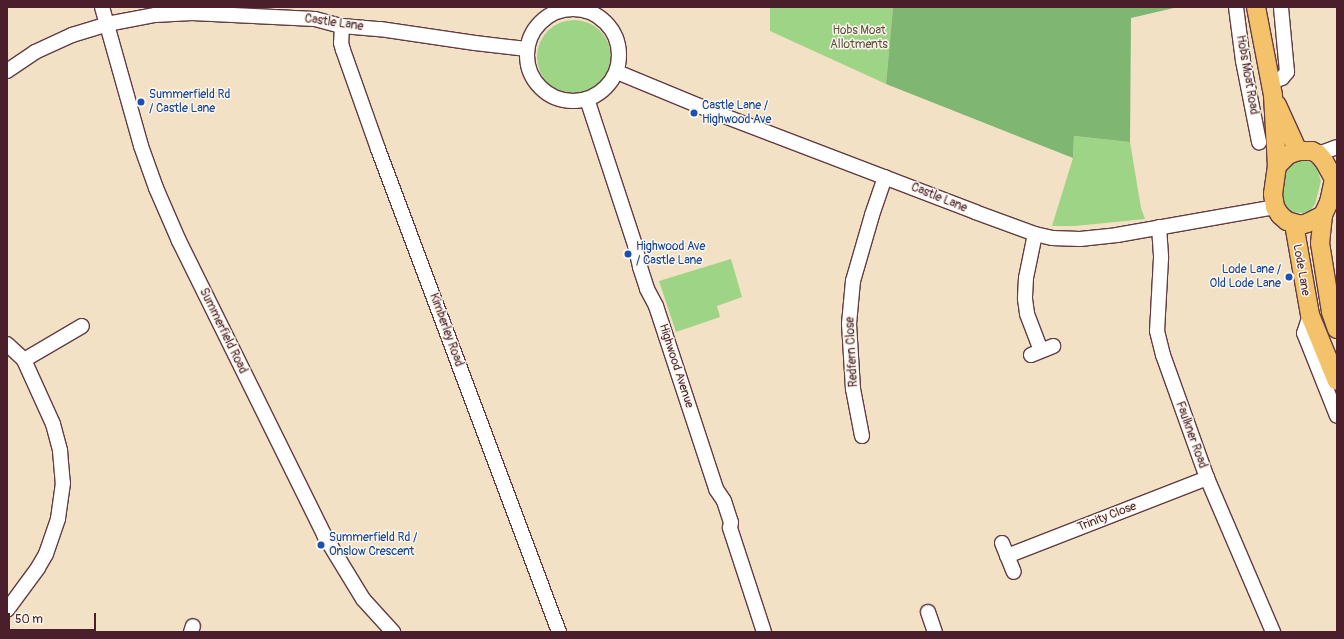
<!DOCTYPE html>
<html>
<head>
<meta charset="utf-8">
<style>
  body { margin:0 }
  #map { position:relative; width:1344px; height:639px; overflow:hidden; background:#f2e1c4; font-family:Pangolin,sans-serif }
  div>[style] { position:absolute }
  .green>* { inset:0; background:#9ed485 }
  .round { border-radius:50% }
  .forest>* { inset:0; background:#7eb672 }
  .roads { filter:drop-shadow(1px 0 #633c42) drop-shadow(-1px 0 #633c42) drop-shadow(0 1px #633c42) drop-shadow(0 -1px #633c42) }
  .minor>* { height:14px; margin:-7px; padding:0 7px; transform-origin:7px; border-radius:7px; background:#fff }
  .minor>.ring { margin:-7px; padding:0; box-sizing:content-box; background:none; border:14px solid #fff; border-radius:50% }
  .major>* { height:18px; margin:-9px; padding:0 9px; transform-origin:9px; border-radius:9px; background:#f4c26a }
  .dots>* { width:11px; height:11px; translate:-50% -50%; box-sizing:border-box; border:2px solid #fbf7ec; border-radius:50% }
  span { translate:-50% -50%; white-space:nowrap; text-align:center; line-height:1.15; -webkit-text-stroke:3px #fbf7ec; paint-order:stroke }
  .street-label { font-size:12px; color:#4a1f2b }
  .park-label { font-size:12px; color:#635546 }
  .transit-label { font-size:12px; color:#164399 }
  .left { translate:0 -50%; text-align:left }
  .right { translate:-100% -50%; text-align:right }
  .frame { position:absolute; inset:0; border:8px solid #4a1f2b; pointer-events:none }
  .scale { position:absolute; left:8px; top:613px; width:88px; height:18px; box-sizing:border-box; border:2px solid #4a1f2b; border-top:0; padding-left:5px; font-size:12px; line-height:14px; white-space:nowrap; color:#4a1f2b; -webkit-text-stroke:3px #fbf7ec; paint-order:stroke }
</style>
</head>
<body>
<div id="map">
  <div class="green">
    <i style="clip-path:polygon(770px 7px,893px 7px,886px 84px,770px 31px)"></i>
    <i class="round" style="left:537px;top:20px;width:74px;height:74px"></i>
    <i style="clip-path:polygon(1074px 136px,1130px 142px,1141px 208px,1145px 219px,1075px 226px,1052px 226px,1073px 158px)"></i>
    <i style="clip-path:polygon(1297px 159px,1305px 159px,1316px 166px,1321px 181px,1315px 204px,1310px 211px,1303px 213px,1289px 212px,1284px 206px,1282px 198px,1286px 171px,1290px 163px)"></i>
    <i style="clip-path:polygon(731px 259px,742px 297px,717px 306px,720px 317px,676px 332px,659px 281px)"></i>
  </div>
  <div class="forest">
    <i style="clip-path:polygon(893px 7px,1178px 7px,1131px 18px,1130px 142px,1074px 136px,1073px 158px,886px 84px)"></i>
  </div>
  <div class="roads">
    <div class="minor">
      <i style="left:102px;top:7px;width:144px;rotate:74.3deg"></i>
      <i style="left:141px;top:146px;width:45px;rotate:70.3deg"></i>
      <i style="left:156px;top:188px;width:58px;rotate:66.5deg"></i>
      <i style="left:179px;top:241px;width:328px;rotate:63.7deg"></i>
      <i style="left:324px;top:535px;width:75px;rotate:58.6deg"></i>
      <i style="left:363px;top:599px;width:45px;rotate:47.7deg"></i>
      <i style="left:1236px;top:7px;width:54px;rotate:82.6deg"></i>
      <i style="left:1243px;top:61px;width:83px;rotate:78.8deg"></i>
      <i class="ring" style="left:527px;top:9px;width:78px;height:78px"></i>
      <i style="left:342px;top:26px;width:17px;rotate:93deg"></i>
      <i style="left:341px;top:43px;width:7px;rotate:74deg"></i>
      <i style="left:343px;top:50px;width:105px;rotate:70.5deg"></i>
      <i style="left:378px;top:149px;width:516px;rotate:69.46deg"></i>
      <i style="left:7px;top:71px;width:34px;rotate:-34deg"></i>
      <i style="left:35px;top:52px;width:41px;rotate:-24.7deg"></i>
      <i style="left:72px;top:35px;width:37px;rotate:-17deg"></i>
      <i style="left:107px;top:24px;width:49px;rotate:-10.6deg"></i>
      <i style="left:155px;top:15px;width:37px;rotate:-3deg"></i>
      <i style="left:192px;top:13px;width:123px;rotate:2.8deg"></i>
      <i style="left:315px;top:19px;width:28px;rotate:15deg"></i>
      <i style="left:342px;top:26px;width:38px;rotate:5deg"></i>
      <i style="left:380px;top:29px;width:96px;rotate:8.4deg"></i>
      <i style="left:475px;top:43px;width:52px;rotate:6.6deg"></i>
      <i style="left:617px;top:72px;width:110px;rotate:22.4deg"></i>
      <i style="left:719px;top:114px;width:274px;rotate:20.9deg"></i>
      <i style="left:975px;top:212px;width:64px;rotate:20.1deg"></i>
      <i style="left:1035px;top:234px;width:17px;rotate:13deg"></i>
      <i style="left:1052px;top:238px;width:28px;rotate:2deg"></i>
      <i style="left:1080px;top:239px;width:37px;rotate:-6deg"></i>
      <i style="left:1117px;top:235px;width:160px;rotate:-10deg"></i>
      <i style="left:1270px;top:83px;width:13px;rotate:-23deg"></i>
      <i style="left:1282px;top:78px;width:8px;rotate:-50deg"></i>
      <i style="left:1287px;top:72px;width:65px;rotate:-95.3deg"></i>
      <i style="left:587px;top:99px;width:154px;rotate:71.8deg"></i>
      <i style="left:635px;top:245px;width:23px;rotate:77deg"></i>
      <i style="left:640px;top:267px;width:23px;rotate:72deg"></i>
      <i style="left:647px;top:289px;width:19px;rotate:62deg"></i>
      <i style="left:656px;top:306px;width:193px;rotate:71.8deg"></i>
      <i style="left:716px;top:489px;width:14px;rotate:56deg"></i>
      <i style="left:724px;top:501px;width:22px;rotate:72deg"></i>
      <i style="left:731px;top:522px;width:6px;rotate:99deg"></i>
      <i style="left:730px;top:528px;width:109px;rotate:71.9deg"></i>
      <i style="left:1318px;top:154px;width:20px;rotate:-20deg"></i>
      <i style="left:1159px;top:227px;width:31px;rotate:86deg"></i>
      <i style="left:1161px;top:258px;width:73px;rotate:93.1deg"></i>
      <i style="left:1157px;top:331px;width:25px;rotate:76deg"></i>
      <i style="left:1163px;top:355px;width:131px;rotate:70.3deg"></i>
      <i style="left:1207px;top:478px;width:168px;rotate:66.8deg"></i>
      <i style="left:1035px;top:234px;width:45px;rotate:101.6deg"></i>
      <i style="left:1026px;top:278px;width:21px;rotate:93deg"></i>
      <i style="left:1025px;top:299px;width:15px;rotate:82deg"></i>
      <i style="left:1027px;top:314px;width:39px;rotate:69deg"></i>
      <i style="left:1310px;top:315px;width:19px;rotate:108deg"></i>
      <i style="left:1304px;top:333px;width:89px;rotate:68.3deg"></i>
      <i style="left:7px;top:344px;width:23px;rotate:43deg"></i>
      <i style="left:24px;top:360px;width:70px;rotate:65.6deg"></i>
      <i style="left:53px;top:424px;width:28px;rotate:75deg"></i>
      <i style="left:60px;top:451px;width:32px;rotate:85deg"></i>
      <i style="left:63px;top:483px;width:36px;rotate:98deg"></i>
      <i style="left:58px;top:519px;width:37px;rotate:109deg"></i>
      <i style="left:46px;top:554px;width:16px;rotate:120deg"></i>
      <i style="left:38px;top:568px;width:52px;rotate:126.4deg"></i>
      <i style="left:1031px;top:355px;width:24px;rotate:-22deg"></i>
      <i style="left:24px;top:360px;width:67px;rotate:-30.4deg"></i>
      <i style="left:862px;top:436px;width:48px;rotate:-100.8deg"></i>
      <i style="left:853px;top:389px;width:65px;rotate:-93.5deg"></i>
      <i style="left:849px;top:324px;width:43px;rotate:-84.7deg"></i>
      <i style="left:853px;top:281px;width:69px;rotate:-73.9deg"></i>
      <i style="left:872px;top:215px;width:40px;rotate:-71.1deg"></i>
      <i style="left:1002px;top:543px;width:31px;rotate:68deg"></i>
      <i style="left:1007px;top:556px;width:215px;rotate:-21.3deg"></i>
      <i style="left:928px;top:612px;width:21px;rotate:71deg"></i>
      <i style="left:191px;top:632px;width:6px;rotate:-72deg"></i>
    </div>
    <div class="major">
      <i style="left:1256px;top:7px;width:90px;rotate:79.1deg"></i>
      <i style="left:1273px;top:95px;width:71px;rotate:86.8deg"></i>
      <i style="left:1277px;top:105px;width:51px;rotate:65.5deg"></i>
      <i style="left:1298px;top:151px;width:14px"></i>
      <i style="left:1312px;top:151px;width:7px;rotate:27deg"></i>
      <i style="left:1318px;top:154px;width:9px;rotate:49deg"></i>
      <i style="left:1324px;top:161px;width:21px;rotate:61deg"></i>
      <i style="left:1334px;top:179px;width:24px;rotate:102deg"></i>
      <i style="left:1329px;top:202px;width:14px;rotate:115deg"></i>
      <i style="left:1323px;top:215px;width:18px;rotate:153deg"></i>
      <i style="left:1307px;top:223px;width:6px;rotate:162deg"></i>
      <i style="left:1301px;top:225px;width:15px;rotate:-164deg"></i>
      <i style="left:1287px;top:221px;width:9px;rotate:-139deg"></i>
      <i style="left:1280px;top:215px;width:9px;rotate:-122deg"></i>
      <i style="left:1275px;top:207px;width:13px;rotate:-99deg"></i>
      <i style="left:1273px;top:194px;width:28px;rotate:-82deg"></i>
      <i style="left:1277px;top:166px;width:16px;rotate:-45deg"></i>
      <i style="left:1288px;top:155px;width:11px;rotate:-22deg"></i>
      <i style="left:1323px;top:215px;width:28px;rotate:96deg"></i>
      <i style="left:1320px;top:243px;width:70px;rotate:80.9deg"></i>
      <i style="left:1331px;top:312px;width:18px;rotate:71deg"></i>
      <i style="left:1294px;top:224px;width:92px;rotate:80deg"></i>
      <i style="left:1310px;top:315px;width:71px;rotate:67.8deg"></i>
    </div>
  </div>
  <div class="dots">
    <i style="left:141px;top:102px;background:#1a4fb4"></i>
    <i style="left:694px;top:113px;background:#1a4fb4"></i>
    <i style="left:628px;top:254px;background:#1a4fb4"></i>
    <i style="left:1289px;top:277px;background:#1a4fb4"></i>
    <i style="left:321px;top:545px;background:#1a4fb4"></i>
  </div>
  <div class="street-label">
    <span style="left:334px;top:23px;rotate:8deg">Castle Lane</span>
    <span style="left:1247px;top:75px;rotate:80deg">Hobs Moat Road</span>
    <span style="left:939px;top:198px;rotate:22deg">Castle Lane</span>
    <span style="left:1301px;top:270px;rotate:80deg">Lode Lane</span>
    <span style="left:446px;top:330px;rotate:70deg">Kimberley Road</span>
    <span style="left:223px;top:331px;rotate:64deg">Summerfield Road</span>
    <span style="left:852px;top:352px;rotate:-93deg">Redfern Close</span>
    <span style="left:676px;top:366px;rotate:72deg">Highwood Avenue</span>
    <span style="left:1191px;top:435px;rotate:70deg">Faulkner Road</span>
    <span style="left:1107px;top:517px;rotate:-21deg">Trinity Close</span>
  </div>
  <div class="park-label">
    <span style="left:859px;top:38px">Hobs Moat<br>Allotments</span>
  </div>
  <div class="transit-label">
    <span class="left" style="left:149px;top:102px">Summerfield Rd<br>/ Castle Lane</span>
    <span class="left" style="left:702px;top:113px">Castle Lane /<br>Highwood Ave</span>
    <span class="left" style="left:636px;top:254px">Highwood Ave<br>/ Castle Lane</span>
    <span class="right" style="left:1281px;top:277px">Lode Lane /<br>Old Lode Lane</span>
    <span class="left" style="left:329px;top:545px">Summerfield Rd /<br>Onslow Crescent</span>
  </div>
  <div class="frame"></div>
  <div class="scale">50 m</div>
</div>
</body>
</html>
